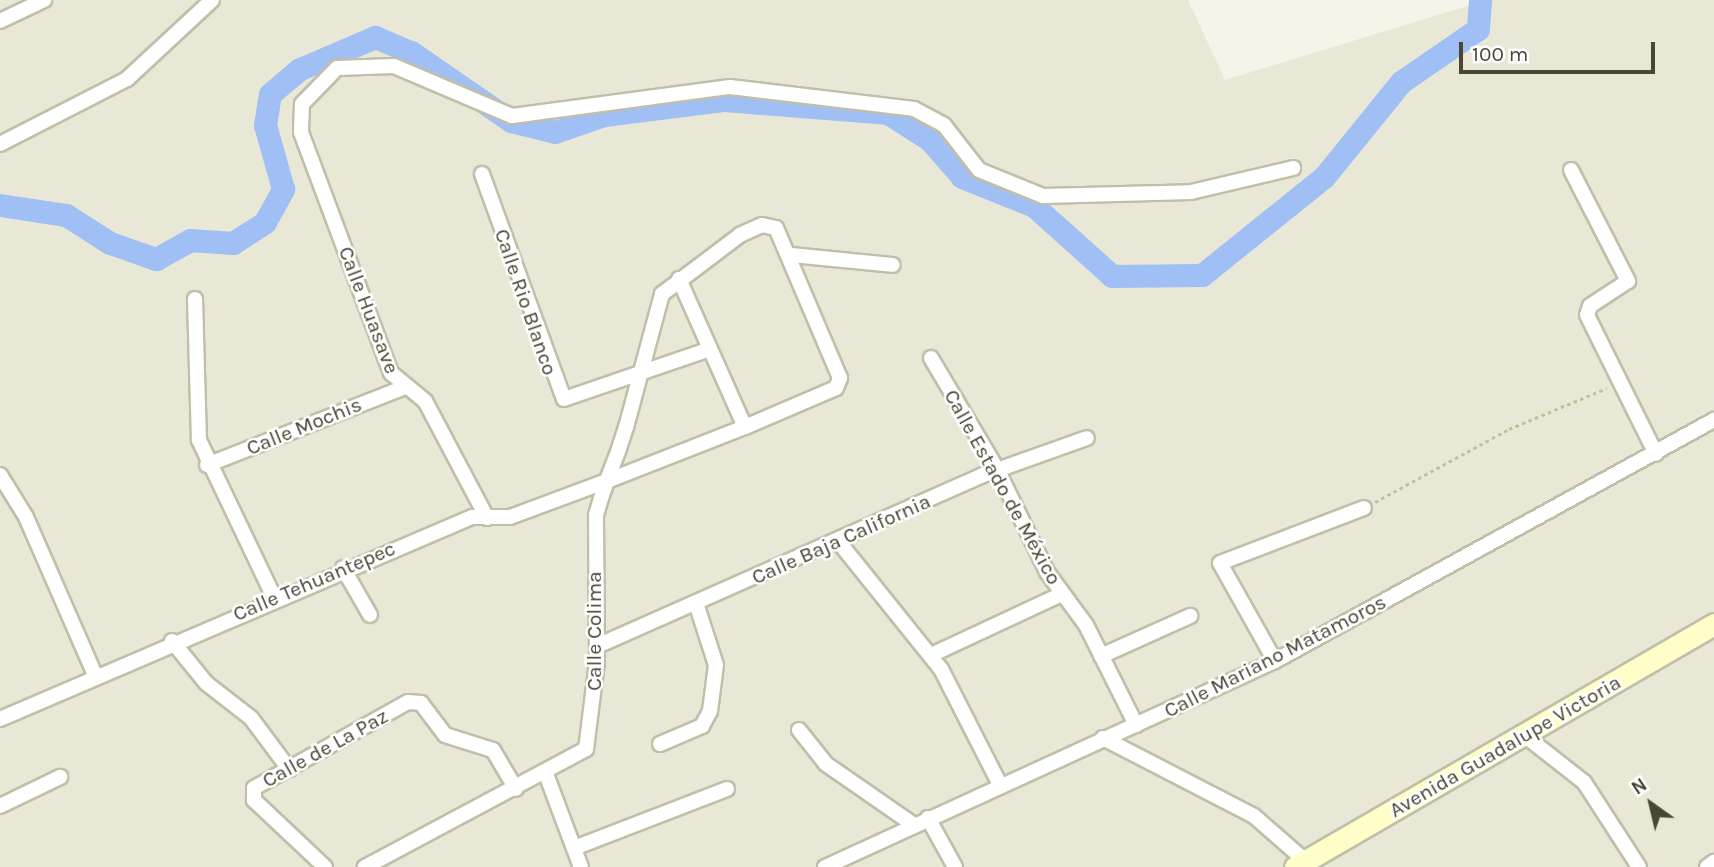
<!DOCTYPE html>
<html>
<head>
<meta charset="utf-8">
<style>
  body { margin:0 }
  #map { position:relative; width:1714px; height:867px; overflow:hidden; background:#f5f4e8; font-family:Karla,sans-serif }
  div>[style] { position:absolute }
  .residential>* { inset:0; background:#e9e7d5 }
  .river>* { height:23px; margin:-11.5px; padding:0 11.5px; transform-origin:11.5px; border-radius:11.5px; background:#a0bff5 }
  .path>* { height:2.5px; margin-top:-1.25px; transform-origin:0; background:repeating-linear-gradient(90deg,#c4bf9a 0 3.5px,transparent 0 7px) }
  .roads { filter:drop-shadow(2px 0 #c1bea9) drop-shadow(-2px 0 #c1bea9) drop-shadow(0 2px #c1bea9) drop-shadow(0 -2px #c1bea9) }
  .street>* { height:14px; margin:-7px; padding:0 7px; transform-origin:7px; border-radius:7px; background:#fff }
  .secondary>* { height:21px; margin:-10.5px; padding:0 10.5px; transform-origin:10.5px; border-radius:10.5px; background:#fffec8 }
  span { translate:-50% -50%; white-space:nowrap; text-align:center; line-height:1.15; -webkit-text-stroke:5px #fff; paint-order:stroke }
  .street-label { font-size:21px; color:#494636 }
  .north { position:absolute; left:1616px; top:769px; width:70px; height:70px; -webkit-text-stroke:5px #fff; paint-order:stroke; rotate:326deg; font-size:19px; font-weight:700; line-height:28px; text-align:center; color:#494636 }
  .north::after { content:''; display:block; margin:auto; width:24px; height:32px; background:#494636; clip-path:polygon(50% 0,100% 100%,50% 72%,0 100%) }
  .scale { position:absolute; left:1459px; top:42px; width:196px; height:32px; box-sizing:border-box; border:4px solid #494636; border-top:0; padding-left:9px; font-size:21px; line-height:24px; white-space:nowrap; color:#494636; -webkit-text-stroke:5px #fff; paint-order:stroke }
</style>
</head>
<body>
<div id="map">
  <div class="residential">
    <i style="clip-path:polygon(0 0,1188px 0,1225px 80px,1487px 0,1714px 0,1714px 867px,0 867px)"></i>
  </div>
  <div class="river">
    <i style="left:0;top:205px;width:67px;rotate:8.6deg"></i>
    <i style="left:66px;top:215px;width:52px;rotate:32.5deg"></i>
    <i style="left:110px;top:243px;width:49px;rotate:19.2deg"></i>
    <i style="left:156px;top:259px;width:39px;rotate:-29deg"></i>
    <i style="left:190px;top:240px;width:43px;rotate:4deg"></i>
    <i style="left:233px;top:243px;width:38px;rotate:-33deg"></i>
    <i style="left:265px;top:222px;width:38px;rotate:-61deg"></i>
    <i style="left:283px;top:189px;width:66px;rotate:-105.7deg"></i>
    <i style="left:265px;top:125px;width:31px;rotate:-81deg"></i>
    <i style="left:270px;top:94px;width:39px;rotate:-40deg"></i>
    <i style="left:300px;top:69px;width:82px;rotate:-23.1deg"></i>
    <i style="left:375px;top:37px;width:39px;rotate:23deg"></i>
    <i style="left:411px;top:52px;width:121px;rotate:34.6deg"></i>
    <i style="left:511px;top:121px;width:45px;rotate:14deg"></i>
    <i style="left:555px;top:132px;width:52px;rotate:-19.1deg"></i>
    <i style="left:604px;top:115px;width:122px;rotate:-7.1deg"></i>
    <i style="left:725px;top:100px;width:164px;rotate:4.6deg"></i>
    <i style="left:888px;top:113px;width:50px;rotate:32.7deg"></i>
    <i style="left:930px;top:140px;width:49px;rotate:49.1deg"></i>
    <i style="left:962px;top:177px;width:78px;rotate:21.9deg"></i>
    <i style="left:1034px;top:206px;width:105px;rotate:41.9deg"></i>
    <i style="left:1112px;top:276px;width:90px;rotate:-0.6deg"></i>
    <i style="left:1202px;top:275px;width:156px;rotate:-38.8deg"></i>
    <i style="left:1324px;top:177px;width:122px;rotate:-51deg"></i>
    <i style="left:1401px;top:82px;width:93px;rotate:-34.5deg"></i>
    <i style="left:1478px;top:29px;width:29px;rotate:-86deg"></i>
  </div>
  <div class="path">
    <i style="left:1375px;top:502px;width:153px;rotate:-28.6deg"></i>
    <i style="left:1509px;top:429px;width:106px;rotate:-22.7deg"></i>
  </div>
  <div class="roads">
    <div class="street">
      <i style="left:0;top:21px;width:49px;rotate:-25.5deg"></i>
      <i style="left:0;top:144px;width:143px;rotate:-27.1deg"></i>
      <i style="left:127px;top:79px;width:116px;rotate:-42.9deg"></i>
      <i style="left:1571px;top:170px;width:125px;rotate:62.8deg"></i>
      <i style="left:1628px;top:281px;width:45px;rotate:146.7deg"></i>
      <i style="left:1590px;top:306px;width:9px;rotate:108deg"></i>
      <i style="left:1587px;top:315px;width:155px;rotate:63.6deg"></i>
      <i style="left:482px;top:174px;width:239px;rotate:70deg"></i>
      <i style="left:564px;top:399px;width:154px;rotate:-18.9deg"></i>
      <i style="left:791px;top:255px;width:102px;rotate:5.6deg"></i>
      <i style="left:679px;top:279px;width:162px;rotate:66deg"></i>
      <i style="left:195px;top:299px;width:141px;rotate:88.4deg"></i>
      <i style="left:199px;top:440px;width:174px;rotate:64.5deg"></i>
      <i style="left:931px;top:358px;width:129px;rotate:59.3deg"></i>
      <i style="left:997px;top:469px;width:114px;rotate:64.1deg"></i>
      <i style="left:1047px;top:572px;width:66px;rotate:53.7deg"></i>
      <i style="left:1086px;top:625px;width:112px;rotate:63.4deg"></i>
      <i style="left:207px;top:465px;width:210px;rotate:-21.5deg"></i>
      <i style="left:0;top:475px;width:49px;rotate:58.2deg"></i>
      <i style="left:26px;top:517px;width:172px;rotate:66.4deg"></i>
      <i style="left:487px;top:518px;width:132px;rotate:-117.9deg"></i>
      <i style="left:425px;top:401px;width:44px;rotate:-140.5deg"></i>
      <i style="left:391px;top:373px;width:257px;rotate:-110.5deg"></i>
      <i style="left:301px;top:132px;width:28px;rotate:-88deg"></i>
      <i style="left:302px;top:104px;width:50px;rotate:-45.8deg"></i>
      <i style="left:337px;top:68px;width:57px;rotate:-2deg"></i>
      <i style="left:394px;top:66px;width:128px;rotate:23deg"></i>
      <i style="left:512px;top:116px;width:220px;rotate:-7.6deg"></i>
      <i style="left:730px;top:87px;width:185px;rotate:6.8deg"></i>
      <i style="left:914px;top:109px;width:34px;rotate:28deg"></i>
      <i style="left:944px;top:125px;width:57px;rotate:52.1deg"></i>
      <i style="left:979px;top:170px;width:69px;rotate:22.1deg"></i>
      <i style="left:1043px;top:196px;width:148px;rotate:-1.5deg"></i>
      <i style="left:1191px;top:192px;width:105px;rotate:-13.2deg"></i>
      <i style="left:838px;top:541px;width:164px;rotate:51.2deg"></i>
      <i style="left:941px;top:669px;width:130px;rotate:63deg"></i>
      <i style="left:343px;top:568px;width:54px;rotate:60.1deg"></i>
      <i style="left:172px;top:641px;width:54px;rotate:51deg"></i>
      <i style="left:206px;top:683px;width:57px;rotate:37.9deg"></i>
      <i style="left:251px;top:718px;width:64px;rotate:53.3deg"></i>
      <i style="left:597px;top:646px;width:422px;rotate:-23.9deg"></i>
      <i style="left:983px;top:475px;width:110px;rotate:-19.6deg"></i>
      <i style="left:931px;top:655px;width:145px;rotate:-25deg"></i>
      <i style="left:1101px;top:656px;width:98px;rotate:-24.2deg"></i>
      <i style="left:1275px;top:661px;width:112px;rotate:-119.3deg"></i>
      <i style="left:1220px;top:563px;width:154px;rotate:-20.9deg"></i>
      <i style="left:0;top:719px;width:513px;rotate:-23.17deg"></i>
      <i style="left:472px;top:517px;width:38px"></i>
      <i style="left:510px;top:517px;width:103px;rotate:-20.4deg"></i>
      <i style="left:607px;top:481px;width:148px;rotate:-21.4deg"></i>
      <i style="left:745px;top:427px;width:99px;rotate:-23.2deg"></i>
      <i style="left:836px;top:388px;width:11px;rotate:-68deg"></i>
      <i style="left:840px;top:378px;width:163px;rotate:-113.1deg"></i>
      <i style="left:776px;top:228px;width:14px;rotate:-168deg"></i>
      <i style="left:762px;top:225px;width:24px;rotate:156deg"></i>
      <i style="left:740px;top:235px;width:98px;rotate:142.9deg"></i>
      <i style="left:662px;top:294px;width:138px;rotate:105.1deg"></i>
      <i style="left:626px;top:427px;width:23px;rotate:108deg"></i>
      <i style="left:619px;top:449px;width:34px;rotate:111deg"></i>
      <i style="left:607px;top:481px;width:18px;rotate:109deg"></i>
      <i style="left:601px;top:498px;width:18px;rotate:106deg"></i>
      <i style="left:596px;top:515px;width:147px;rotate:89.6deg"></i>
      <i style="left:597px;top:662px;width:88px;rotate:97.2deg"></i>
      <i style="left:586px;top:749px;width:251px;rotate:151.9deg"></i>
      <i style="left:799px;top:730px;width:43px;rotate:51.5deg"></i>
      <i style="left:826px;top:764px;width:107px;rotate:34.7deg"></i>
      <i style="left:1524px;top:735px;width:76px;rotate:38.1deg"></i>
      <i style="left:1584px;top:782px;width:101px;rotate:57.1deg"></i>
      <i style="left:1103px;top:738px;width:170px;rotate:27.3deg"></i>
      <i style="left:1254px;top:816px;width:74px;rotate:41.2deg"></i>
      <i style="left:660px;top:744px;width:46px;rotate:-23.2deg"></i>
      <i style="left:702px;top:726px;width:17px;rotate:-62deg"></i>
      <i style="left:710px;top:711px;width:46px;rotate:-82.6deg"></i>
      <i style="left:716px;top:665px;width:65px;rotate:-107.9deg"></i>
      <i style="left:546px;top:774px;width:99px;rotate:69.4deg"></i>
      <i style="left:0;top:806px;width:67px;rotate:-25.8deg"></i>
      <i style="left:928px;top:818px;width:56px;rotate:61.1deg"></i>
      <i style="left:574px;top:848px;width:164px;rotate:-21.1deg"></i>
      <i style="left:325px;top:867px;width:98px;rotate:-136.7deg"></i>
      <i style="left:254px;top:800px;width:12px;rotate:-90deg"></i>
      <i style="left:254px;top:788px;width:176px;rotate:-29.2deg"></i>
      <i style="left:408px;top:702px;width:13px;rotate:4deg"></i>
      <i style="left:421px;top:703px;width:40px;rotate:53deg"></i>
      <i style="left:445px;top:735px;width:50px;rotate:17.4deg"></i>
      <i style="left:493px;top:750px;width:45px;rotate:59.5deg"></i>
      <i style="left:825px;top:867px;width:495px;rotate:-24.6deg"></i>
      <i style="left:1275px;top:661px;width:501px;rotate:-28.77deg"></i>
      <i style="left:1707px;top:867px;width:9px;rotate:-36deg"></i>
    </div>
    <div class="secondary">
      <i style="left:1295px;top:867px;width:484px;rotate:-30.1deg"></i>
    </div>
  </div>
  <div class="street-label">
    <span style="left:526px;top:302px;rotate:71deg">Calle Rio Blanco</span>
    <span style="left:369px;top:310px;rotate:69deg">Calle Huasave</span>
    <span style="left:304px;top:426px;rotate:-22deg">Calle Mochis</span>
    <span style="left:1003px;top:487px;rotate:61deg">Calle Estado de México</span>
    <span style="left:841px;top:539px;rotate:-24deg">Calle Baja California</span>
    <span style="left:314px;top:581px;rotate:-23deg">Calle Tehuantepec</span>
    <span style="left:594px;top:631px;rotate:-90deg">Calle Colima</span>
    <span style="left:1275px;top:656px;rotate:-27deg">Calle Mariano Matamoros</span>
    <span style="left:1505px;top:746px;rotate:-30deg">Avenida Guadalupe Victoria</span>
    <span style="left:325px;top:748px;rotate:-29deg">Calle de La Paz</span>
  </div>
  <div class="north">N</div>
  <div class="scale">100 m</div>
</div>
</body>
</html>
